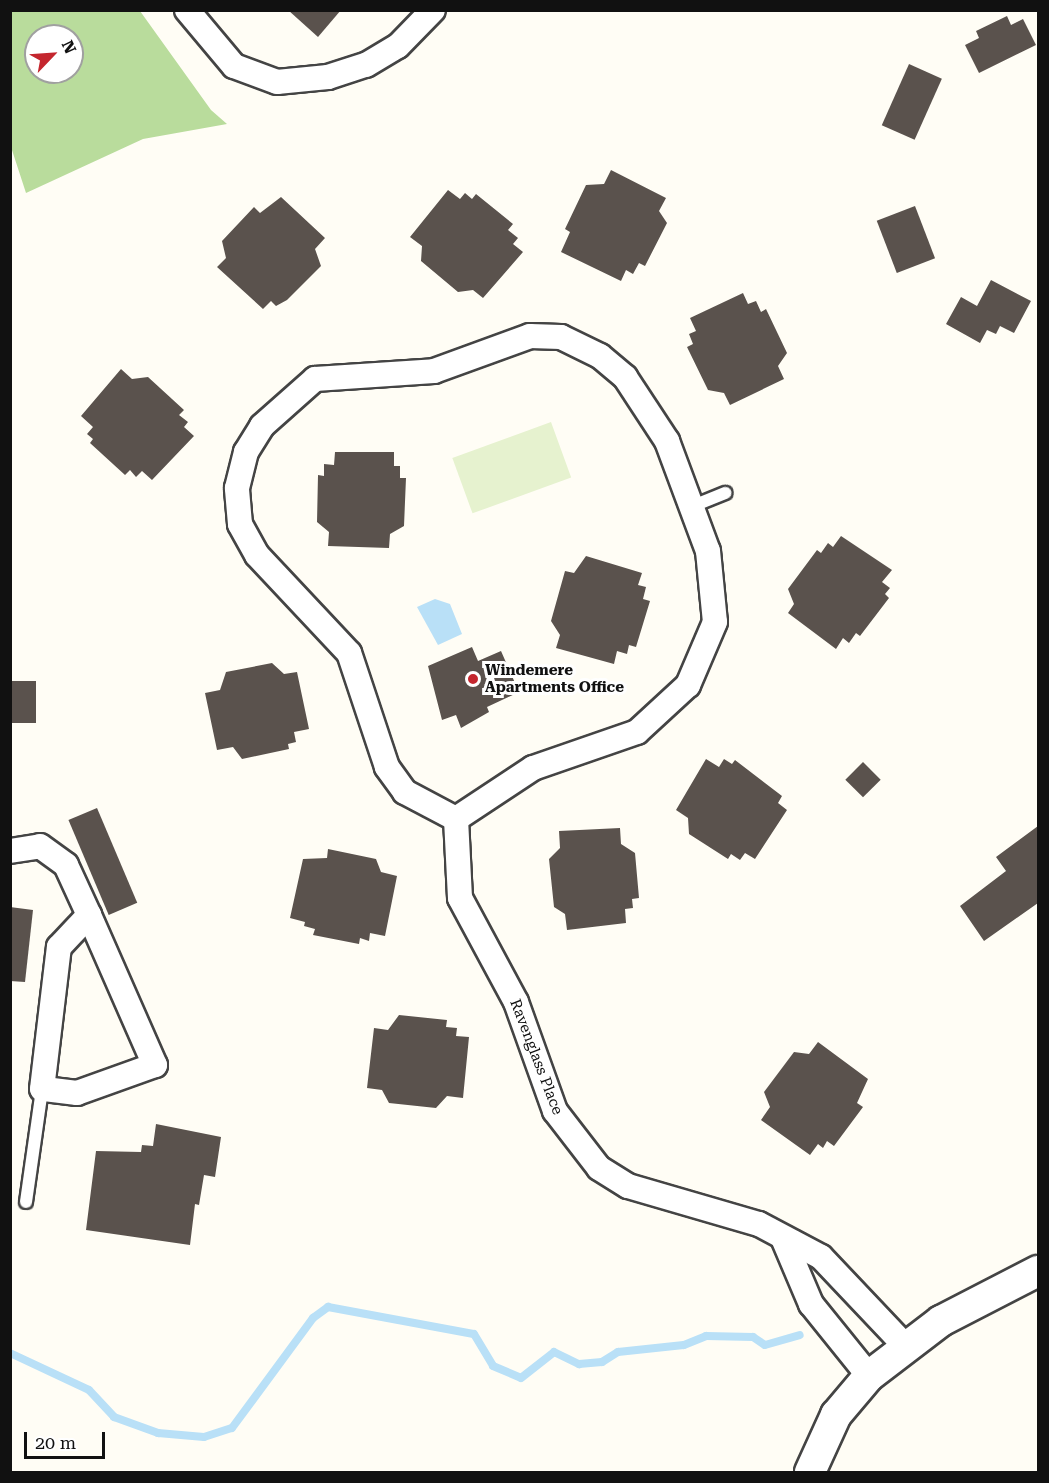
<!DOCTYPE html>
<html>
<head>
<meta charset="utf-8">
<style>
  body { margin:0 }
  #map { position:relative; width:1049px; height:1483px; overflow:hidden; background:#fffdf5; font-family:"Roboto Serif",serif }
  div>[style] { position:absolute }
  .forest>* { inset:0; background:#b9dc9c }
  .pitch>* { inset:0; background:#e6f2cf; transform-origin:0 0 }
  .water>* { inset:0; background:#b9e0f7 }
  .stream>* { height:8px; margin:-4px; padding:0 4px; transform-origin:4px; border-radius:4px; background:#b9e0f7 }
  .building>* { inset:0; background:#5a524d; transform-origin:0 0 }
  .roads { filter:drop-shadow(2px 0 #444) drop-shadow(-2px 0 #444) drop-shadow(0 2px #444) drop-shadow(0 -2px #444) }
  .service>* { height:12px; margin:-6px; padding:0 6px; transform-origin:6px; border-radius:6px; background:#fff }
  .minor>* { height:24px; margin:-12px; padding:0 12px; transform-origin:12px; border-radius:12px; background:#fff }
  .tertiary>* { height:30px; margin:-15px; padding:0 15px; transform-origin:15px; border-radius:15px; background:#fff }
  .dots>* { width:16px; height:16px; translate:-50% -50%; box-sizing:border-box; border:3px solid #fff; border-radius:50% }
  span { translate:-50% -50%; white-space:nowrap; text-align:center; line-height:1.15; -webkit-text-stroke:6px #fff; paint-order:stroke }
  .poi-label { font-size:15px; color:#111; font-weight:700 }
  .left { translate:0 -50%; text-align:left }
  .street-label { font-size:15px; color:#111 }
  .frame { position:absolute; inset:0; border:12px solid #111; pointer-events:none }
  .north { position:absolute; left:24px; top:24px; width:60px; height:60px; box-sizing:border-box; background:#fff; border:2px solid #a0a0a0; border-radius:50%; rotate:65deg; font-size:16px; font-weight:700; line-height:24px; text-align:center; color:#111 }
  .north::after { content:''; display:block; margin:auto; width:21px; height:27px; background:#c4262e; clip-path:polygon(50% 0,100% 100%,50% 72%,0 100%) }
  .scale { position:absolute; left:24px; top:1432px; width:81px; height:27px; box-sizing:border-box; border:3px solid #111; border-top:0; padding-left:8px; font-size:18px; line-height:21px; white-space:nowrap; color:#111; -webkit-text-stroke:4px #fff; paint-order:stroke }
</style>
</head>
<body>
<div id="map">
  <div class="forest">
    <i style="clip-path:polygon(evenodd,10px 11px,140px 11px,211px 110px,227px 124px,143px 139px,26px 193px,11px 147px,10px 11px,36px 36px,72px 36px,72px 72px,36px 72px,36px 36px)"></i>
  </div>
  <div class="pitch">
    <i style="left:551px;top:422px;width:59px;height:105px;rotate:70deg"></i>
  </div>
  <div class="water">
    <i style="clip-path:polygon(435px 599px,450px 604px,462px 634px,438px 645px,417px 607px)"></i>
  </div>
  <div class="stream">
    <i style="left:10px;top:1353px;width:87px;rotate:25.1deg"></i>
    <i style="left:89px;top:1390px;width:37px;rotate:47deg"></i>
    <i style="left:114px;top:1417px;width:47px;rotate:20deg"></i>
    <i style="left:158px;top:1433px;width:46px;rotate:5deg"></i>
    <i style="left:204px;top:1437px;width:29px;rotate:-18deg"></i>
    <i style="left:232px;top:1428px;width:137px;rotate:-53.6deg"></i>
    <i style="left:313px;top:1318px;width:19px;rotate:-36deg"></i>
    <i style="left:328px;top:1307px;width:148px;rotate:10.5deg"></i>
    <i style="left:474px;top:1334px;width:37px;rotate:59deg"></i>
    <i style="left:493px;top:1366px;width:30px;rotate:23deg"></i>
    <i style="left:521px;top:1378px;width:42px;rotate:-38.2deg"></i>
    <i style="left:554px;top:1352px;width:28px;rotate:26deg"></i>
    <i style="left:579px;top:1364px;width:23px;rotate:-5deg"></i>
    <i style="left:602px;top:1362px;width:19px;rotate:-32deg"></i>
    <i style="left:618px;top:1352px;width:66px;rotate:-6.1deg"></i>
    <i style="left:684px;top:1345px;width:24px;rotate:-22deg"></i>
    <i style="left:706px;top:1336px;width:47px;rotate:1.2deg"></i>
    <i style="left:753px;top:1337px;width:14px;rotate:34deg"></i>
    <i style="left:765px;top:1345px;width:36px;rotate:-16deg"></i>
  </div>
  <div class="building">
    <i style="clip-path:polygon(288px 10px,341px 10px,318px 37px)"></i>
    <i style="clip-path:polygon(1007px 16px,1011px 25px,1023px 19px,1036px 45px,979px 73px,965px 45px,979px 38px,976px 31px)"></i>
    <i style="left:909px;top:64px;width:36px;height:67px;rotate:24deg"></i>
    <i style="clip-path:polygon(611px 170px,666px 198px,659px 211px,667px 223px,645px 266px,639px 263px,633px 274px,626px 270px,621px 281px,561px 252px,570px 232px,565px 229px,586px 185px,604px 184px)"></i>
    <i style="clip-path:polygon(448px 190px,460px 199px,465px 193px,472px 199px,476px 194px,513px 224px,508px 230px,518px 238px,513px 244px,523px 252px,483px 298px,473px 290px,458px 292px,421px 261px,422px 246px,410px 237px)"></i>
    <i style="clip-path:polygon(281px 197px,325px 238px,315px 249px,321px 266px,287px 300px,276px 306px,271px 301px,263px 309px,217px 267px,226px 258px,222px 241px,254px 207px,260px 213px)"></i>
    <i style="left:915px;top:206px;width:56px;height:41px;rotate:69deg"></i>
    <i style="clip-path:polygon(991px 280px,1031px 301px,1014px 333px,1000px 326px,996px 334px,987px 330px,980px 343px,946px 324px,961px 297px,977px 306px)"></i>
    <i style="clip-path:polygon(743px 293px,748px 304px,756px 301px,761px 312px,766px 309px,787px 353px,778px 366px,784px 379px,730px 405px,724px 393px,708px 390px,687px 347px,693px 344px,689px 334px,696px 331px,690px 318px)"></i>
    <i style="clip-path:polygon(121px 369px,132px 379px,148px 377px,184px 410px,179px 415px,188px 422px,184px 427px,194px 436px,152px 480px,142px 471px,136px 477px,130px 470px,125px 475px,90px 443px,93px 439px,87px 434px,93px 427px,81px 416px)"></i>
    <i style="clip-path:polygon(335px 452px,394px 452px,394px 466px,400px 466px,400px 478px,406px 478px,404px 526px,390px 534px,389px 548px,328px 546px,329px 532px,317px 522px,318px 475px,324px 476px,324px 464px,334px 465px)"></i>
    <i style="clip-path:polygon(841px 536px,892px 570px,882px 582px,890px 588px,885px 594px,889px 598px,860px 636px,856px 633px,849px 643px,843px 638px,836px 649px,788px 613px,794px 604px,788px 589px,817px 550px,821px 553px,828px 543px,833px 547px)"></i>
    <i style="clip-path:polygon(586px 556px,642px 573px,638px 585px,646px 587px,643px 599px,650px 601px,636px 647px,629px 645px,627px 654px,617px 651px,614px 664px,556px 648px,560px 635px,551px 621px,565px 571px,574px 573px)"></i>
    <i style="clip-path:polygon(472px 647px,478px 661px,501px 651px,519px 692px,487px 707px,489px 712px,461px 728px,456px 715px,442px 720px,428px 666px)"></i>
    <i style="clip-path:polygon(272px 663px,284px 674px,297px 672px,309px 729px,294px 732px,296px 742px,288px 744px,289px 749px,242px 759px,233px 747px,217px 750px,205px 693px,220px 690px,226px 672px)"></i>
    <i style="left:10px;top:681px;width:26px;height:42px"></i>
    <i style="clip-path:polygon(706px 759px,719px 767px,724px 759px,732px 764px,735px 760px,782px 796px,778px 803px,787px 810px,755px 859px,745px 853px,740px 860px,731px 854px,728px 859px,689px 834px,688px 818px,676px 810px)"></i>
    <i style="left:863px;top:762px;width:25px;height:25px;rotate:45deg"></i>
    <i style="left:97px;top:808px;width:103px;height:31px;rotate:67deg"></i>
    <i style="clip-path:polygon(1038px 826px,1038px 903px,984px 941px,960px 906px,1006px 871px,996px 857px)"></i>
    <i style="clip-path:polygon(620px 828px,621px 844px,635px 853px,639px 898px,632px 899px,633px 908px,625px 909px,626px 923px,567px 930px,565px 914px,554px 907px,549px 859px,560px 848px,559px 831px)"></i>
    <i style="clip-path:polygon(328px 849px,376px 859px,381px 872px,397px 876px,385px 936px,370px 933px,369px 941px,360px 938px,359px 944px,313px 935px,315px 929px,304px 926px,305px 922px,290px 918px,303px 859px,327px 858px)"></i>
    <i style="clip-path:polygon(10px 907px,33px 910px,25px 982px,10px 981px)"></i>
    <i style="clip-path:polygon(399px 1015px,447px 1020px,446px 1027px,457px 1028px,456px 1036px,469px 1037px,463px 1098px,447px 1096px,436px 1108px,389px 1103px,382px 1090px,367px 1088px,374px 1028px,388px 1030px)"></i>
    <i style="clip-path:polygon(818px 1042px,868px 1079px,857px 1103px,863px 1107px,834px 1146px,827px 1141px,823px 1148px,818px 1144px,810px 1155px,761px 1120px,770px 1107px,764px 1092px,794px 1052px,809px 1054px)"></i>
    <i style="clip-path:polygon(156px 1124px,221px 1137px,215px 1177px,204px 1175px,199px 1205px,195px 1204px,190px 1245px,86px 1230px,96px 1151px,141px 1152px,142px 1145px,153px 1146px)"></i>
  </div>
  <div class="roads">
    <div class="service">
      <i style="left:693px;top:506px;width:35px;rotate:-22deg"></i>
      <i style="left:26px;top:1202px;width:114px;rotate:-81.9deg"></i>
    </div>
    <div class="minor">
      <i style="left:187px;top:10px;width:73px;rotate:50deg"></i>
      <i style="left:234px;top:66px;width:46px;rotate:20.4deg"></i>
      <i style="left:277px;top:82px;width:51px;rotate:-5.6deg"></i>
      <i style="left:328px;top:77px;width:40px;rotate:-18deg"></i>
      <i style="left:366px;top:65px;width:37px;rotate:-31deg"></i>
      <i style="left:398px;top:46px;width:50px;rotate:-45.8deg"></i>
      <i style="left:456px;top:819px;width:58px;rotate:-152.1deg"></i>
      <i style="left:405px;top:792px;width:31px;rotate:-126deg"></i>
      <i style="left:387px;top:767px;width:120px;rotate:-108.4deg"></i>
      <i style="left:349px;top:653px;width:134px;rotate:-133.2deg"></i>
      <i style="left:257px;top:555px;width:35px;rotate:-119deg"></i>
      <i style="left:240px;top:524px;width:36px;rotate:-95deg"></i>
      <i style="left:237px;top:488px;width:37px;rotate:-76deg"></i>
      <i style="left:246px;top:452px;width:31px;rotate:-58deg"></i>
      <i style="left:262px;top:426px;width:71px;rotate:-41.6deg"></i>
      <i style="left:315px;top:379px;width:119px;rotate:-3.8deg"></i>
      <i style="left:434px;top:371px;width:102px;rotate:-20deg"></i>
      <i style="left:530px;top:336px;width:31px;rotate:2deg"></i>
      <i style="left:561px;top:337px;width:43px;rotate:26deg"></i>
      <i style="left:600px;top:356px;width:33px;rotate:40deg"></i>
      <i style="left:625px;top:377px;width:77px;rotate:56.7deg"></i>
      <i style="left:667px;top:441px;width:117px;rotate:69.6deg"></i>
      <i style="left:708px;top:551px;width:71px;rotate:84.4deg"></i>
      <i style="left:715px;top:622px;width:69px;rotate:113.2deg"></i>
      <i style="left:688px;top:685px;width:69px;rotate:137.3deg"></i>
      <i style="left:637px;top:732px;width:110px;rotate:160.9deg"></i>
      <i style="left:533px;top:768px;width:92px;rotate:146.5deg"></i>
      <i style="left:456px;top:819px;width:79px;rotate:87.1deg"></i>
      <i style="left:460px;top:898px;width:118px;rotate:61.7deg"></i>
      <i style="left:516px;top:1002px;width:116px;rotate:70.3deg"></i>
      <i style="left:555px;top:1111px;width:72px;rotate:52.3deg"></i>
      <i style="left:599px;top:1168px;width:34px;rotate:32deg"></i>
      <i style="left:628px;top:1186px;width:136px;rotate:16.2deg"></i>
      <i style="left:759px;top:1224px;width:70px;rotate:28deg"></i>
      <i style="left:821px;top:1257px;width:124px;rotate:46.6deg"></i>
      <i style="left:10px;top:851px;width:30px;rotate:-9deg"></i>
      <i style="left:40px;top:846px;width:32px;rotate:36deg"></i>
      <i style="left:66px;top:865px;width:55px;rotate:65.3deg"></i>
      <i style="left:89px;top:915px;width:164px;rotate:66.3deg"></i>
      <i style="left:155px;top:1065px;width:83px;rotate:160.3deg"></i>
      <i style="left:77px;top:1093px;width:35px;rotate:-173deg"></i>
      <i style="left:42px;top:1089px;width:143px;rotate:-83.2deg"></i>
      <i style="left:59px;top:947px;width:44px;rotate:-46.8deg"></i>
      <i style="left:783px;top:1238px;width:72px;rotate:67deg"></i>
      <i style="left:811px;top:1304px;width:92px;rotate:51.1deg"></i>
    </div>
    <div class="tertiary">
      <i style="left:810px;top:1472px;width:63px;rotate:-65.5deg"></i>
      <i style="left:836px;top:1415px;width:51px;rotate:-49.8deg"></i>
      <i style="left:869px;top:1376px;width:91px;rotate:-37.4deg"></i>
      <i style="left:941px;top:1321px;width:109px;rotate:-27.3deg"></i>
    </div>
  </div>
  <div class="dots">
    <i style="left:473px;top:679px;background:#c4262e"></i>
  </div>
  <div class="poi-label">
    <span class="left" style="left:485px;top:679px">Windemere<br>Apartments Office</span>
  </div>
  <div class="street-label">
    <span style="left:536px;top:1057px;rotate:69deg">Ravenglass Place</span>
  </div>
  <div class="frame"></div>
  <div class="north">N</div>
  <div class="scale">20 m</div>
</div>
</body>
</html>
